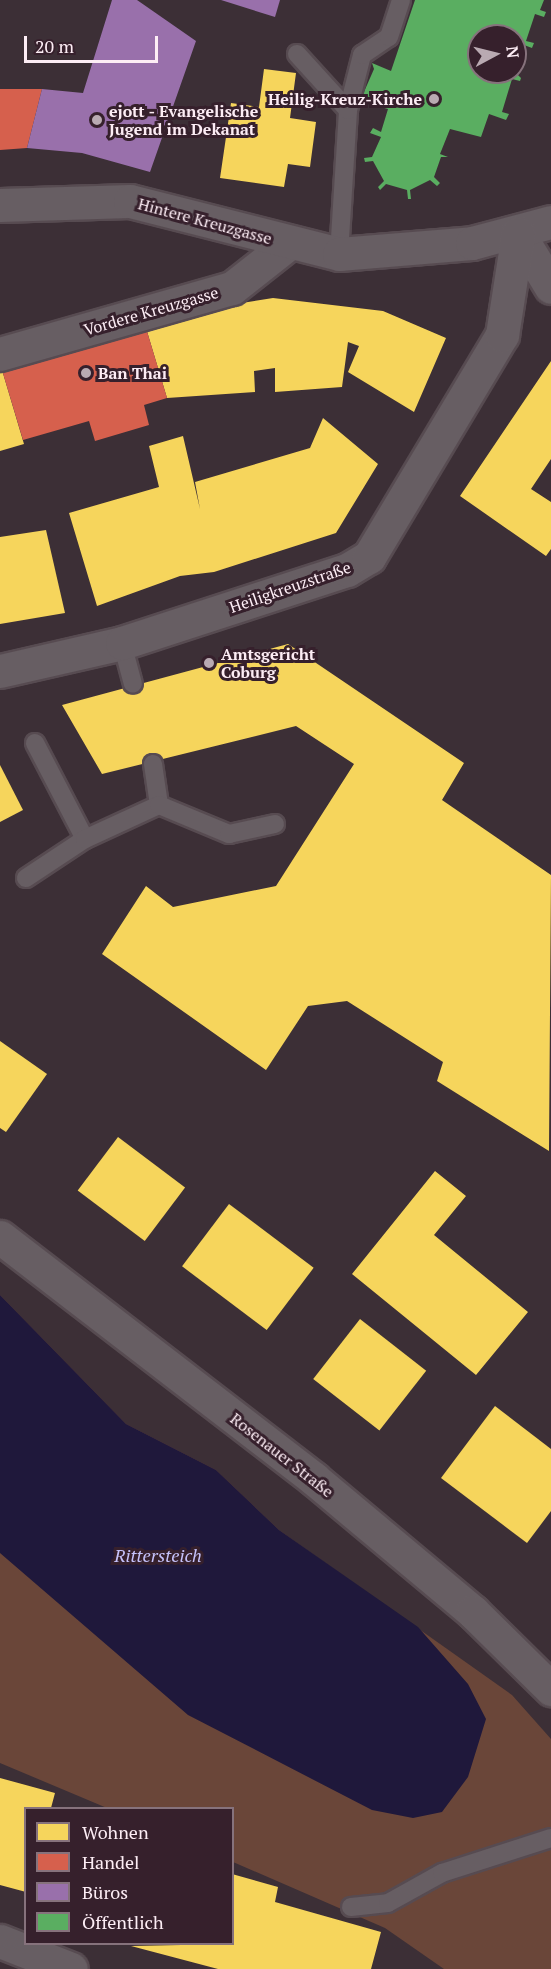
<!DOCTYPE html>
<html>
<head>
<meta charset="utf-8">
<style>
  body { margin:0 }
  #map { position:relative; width:551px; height:1969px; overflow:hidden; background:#3c2f36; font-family:"PT Serif",serif }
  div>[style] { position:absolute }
  .green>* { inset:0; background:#6a4639 }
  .water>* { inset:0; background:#1f183b }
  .homes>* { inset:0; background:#f6d55c; transform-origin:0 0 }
  .shops>* { inset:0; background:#d6604d }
  .offices>* { inset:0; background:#9970ab }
  .public>* { inset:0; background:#5aae61 }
  .roads { filter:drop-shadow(2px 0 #574b51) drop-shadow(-2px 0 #574b51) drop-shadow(0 2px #574b51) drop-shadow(0 -2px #574b51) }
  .service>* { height:18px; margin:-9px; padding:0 9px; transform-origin:9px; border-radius:9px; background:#675e63 }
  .minor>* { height:33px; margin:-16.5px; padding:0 16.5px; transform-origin:16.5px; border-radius:16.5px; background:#675e63 }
  .tertiary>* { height:33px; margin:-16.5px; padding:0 16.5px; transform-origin:16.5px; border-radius:16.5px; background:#675e63 }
  .dots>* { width:16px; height:16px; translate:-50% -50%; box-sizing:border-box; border:3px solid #36202c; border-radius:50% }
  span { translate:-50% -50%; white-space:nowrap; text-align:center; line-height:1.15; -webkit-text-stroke:6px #36202c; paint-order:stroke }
  .poi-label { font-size:16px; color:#fdedf5; font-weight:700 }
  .right { translate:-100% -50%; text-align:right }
  .left { translate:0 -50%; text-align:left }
  .street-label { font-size:16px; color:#fdedf5 }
  .water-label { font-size:18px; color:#c6c2fb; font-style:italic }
  .legend { position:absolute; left:24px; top:1807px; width:210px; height:138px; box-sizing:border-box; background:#36202c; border:2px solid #86727c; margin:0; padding:8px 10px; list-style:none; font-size:18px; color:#fdedf5 }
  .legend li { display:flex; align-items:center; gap:12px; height:30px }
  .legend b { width:30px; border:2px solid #86727c }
  .north { position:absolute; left:467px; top:24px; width:60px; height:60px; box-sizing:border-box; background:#36202c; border:2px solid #86727c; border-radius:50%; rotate:83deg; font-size:16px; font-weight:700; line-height:24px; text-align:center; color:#fdedf5 }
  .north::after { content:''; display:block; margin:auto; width:21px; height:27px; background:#b9aab2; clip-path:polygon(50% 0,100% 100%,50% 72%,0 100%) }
  .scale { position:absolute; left:24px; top:36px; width:134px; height:27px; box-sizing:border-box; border:3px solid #fdedf5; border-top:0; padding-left:8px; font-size:18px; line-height:21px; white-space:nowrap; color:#fdedf5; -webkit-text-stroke:4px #36202c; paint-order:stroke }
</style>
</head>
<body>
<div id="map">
  <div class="green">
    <i style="clip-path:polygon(0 1295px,126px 1424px,216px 1470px,279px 1530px,512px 1695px,551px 1739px,551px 1969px,444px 1969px,385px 1928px,233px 1862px,232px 1808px,107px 1808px,0 1763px)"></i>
  </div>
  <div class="water">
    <i style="clip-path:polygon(0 1295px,126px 1424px,216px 1470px,279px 1530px,418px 1627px,468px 1684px,486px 1719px,468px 1777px,442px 1812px,413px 1818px,372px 1810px,188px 1715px,0 1553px)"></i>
  </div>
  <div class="homes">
    <i style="clip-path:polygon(264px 69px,296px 73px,290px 118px,316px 122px,310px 167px,288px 164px,284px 187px,220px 178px,231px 103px,259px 107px)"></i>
    <i style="clip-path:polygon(273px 298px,383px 311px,446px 338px,414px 412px,348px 372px,359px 346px,348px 342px,342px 387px,275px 392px,275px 368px,254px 371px,255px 392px,167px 398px,146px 328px,204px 309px)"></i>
    <i style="clip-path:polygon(551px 361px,551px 459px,531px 489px,551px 502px,551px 549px,546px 556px,460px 496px)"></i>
    <i style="clip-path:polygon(2px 370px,24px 444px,0 451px,0 371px)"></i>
    <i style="clip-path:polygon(323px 418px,378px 464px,336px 533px,214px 572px,180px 576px,97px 606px,69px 513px,159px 487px,149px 446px,183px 436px,200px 509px,195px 482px,310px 448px)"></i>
    <i style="clip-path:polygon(46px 530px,65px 613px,0 624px,0 537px)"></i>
    <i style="clip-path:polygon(288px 644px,464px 763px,442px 800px,551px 875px,549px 1151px,437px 1081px,443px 1062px,347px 1001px,308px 1006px,266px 1070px,102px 954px,146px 886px,173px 907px,276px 886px,354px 764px,296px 726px,102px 774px,62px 705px)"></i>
    <i style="clip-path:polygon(0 765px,23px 810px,0 822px)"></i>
    <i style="clip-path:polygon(0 1041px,47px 1074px,6px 1132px,0 1128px)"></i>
    <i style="left:118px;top:1137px;width:84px;height:67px;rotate:37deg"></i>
    <i style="clip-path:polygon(435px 1171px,466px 1196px,434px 1235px,528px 1312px,476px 1375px,352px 1274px)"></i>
    <i style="left:229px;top:1204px;width:106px;height:78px;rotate:37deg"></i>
    <i style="left:360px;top:1319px;width:84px;height:76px;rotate:38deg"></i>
    <i style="clip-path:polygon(495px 1406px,551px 1449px,551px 1511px,527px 1543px,441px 1478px)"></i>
    <i style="clip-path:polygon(0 1778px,55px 1793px,51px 1808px,26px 1808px,26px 1892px,0 1885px)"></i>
    <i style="clip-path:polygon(232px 1874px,278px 1887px,275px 1902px,381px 1932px,371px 1969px,218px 1969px,131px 1946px,232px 1944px)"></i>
  </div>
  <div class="shops">
    <i style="clip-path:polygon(0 89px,42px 89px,27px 148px,0 150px)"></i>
    <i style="clip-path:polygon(146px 328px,167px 398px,144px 405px,149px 425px,95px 441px,89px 421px,23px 440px,2px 370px)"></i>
  </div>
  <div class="offices">
    <i style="clip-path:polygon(112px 0,137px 0,196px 41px,150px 172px,82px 153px,27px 148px,42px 89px,83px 93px)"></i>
    <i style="clip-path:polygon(221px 0,280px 0,275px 17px)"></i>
  </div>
  <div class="public">
    <i style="clip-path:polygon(415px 0,544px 0,540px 10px,546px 12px,544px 17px,535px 14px,526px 41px,534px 43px,532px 48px,524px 45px,515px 72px,515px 36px,479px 36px,479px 72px,515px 72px,521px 78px,520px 81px,512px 79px,502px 112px,509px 114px,506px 120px,489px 114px,481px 137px,450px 129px,440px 154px,448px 157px,441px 157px,434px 177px,440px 183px,437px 186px,430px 180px,410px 190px,411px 199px,408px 199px,407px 190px,386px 184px,380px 190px,378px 187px,384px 181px,373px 161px,365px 162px,364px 158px,372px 157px,381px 137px,370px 133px,373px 128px,381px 132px,388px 109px,360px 101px,374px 69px,372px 63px,391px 71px)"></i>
  </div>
  <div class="roads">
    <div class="service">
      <i style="left:297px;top:54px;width:76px;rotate:47.7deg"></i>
      <i style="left:339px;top:254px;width:144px;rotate:-86.4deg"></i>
      <i style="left:348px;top:110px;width:57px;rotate:-75.7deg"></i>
      <i style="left:362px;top:55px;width:32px;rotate:-34deg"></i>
      <i style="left:389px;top:37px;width:39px;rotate:-72deg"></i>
      <i style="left:122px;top:643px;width:42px;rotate:75deg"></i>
      <i style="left:35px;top:743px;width:108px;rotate:62.5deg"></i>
      <i style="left:153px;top:764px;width:41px;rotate:81.7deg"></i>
      <i style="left:26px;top:878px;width:71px;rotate:-33.5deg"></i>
      <i style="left:85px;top:839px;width:81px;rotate:-24.7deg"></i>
      <i style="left:159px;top:805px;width:76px;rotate:22.5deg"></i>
      <i style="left:229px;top:834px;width:47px;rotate:-12.3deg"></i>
      <i style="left:351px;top:1907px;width:37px;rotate:-6deg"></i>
      <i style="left:388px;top:1903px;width:62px;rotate:-29.1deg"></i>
      <i style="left:442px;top:1873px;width:114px;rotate:-17.8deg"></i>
    </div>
    <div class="minor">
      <i style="left:518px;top:233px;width:63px;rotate:58.6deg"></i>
      <i style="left:0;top:354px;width:241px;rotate:-15.9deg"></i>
      <i style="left:232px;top:288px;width:71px;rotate:-38.2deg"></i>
      <i style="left:0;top:1941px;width:76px;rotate:21.5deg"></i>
    </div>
    <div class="tertiary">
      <i style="left:0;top:205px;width:130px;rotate:-1.8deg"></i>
      <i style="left:130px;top:201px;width:216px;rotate:14.2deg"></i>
      <i style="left:339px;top:254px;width:133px;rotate:-4.7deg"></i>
      <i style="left:472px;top:243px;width:82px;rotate:-14.9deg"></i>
      <i style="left:0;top:671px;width:125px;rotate:-12.9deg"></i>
      <i style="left:122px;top:643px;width:237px;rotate:-18deg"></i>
      <i style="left:347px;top:570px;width:26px;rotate:-31deg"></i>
      <i style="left:369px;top:557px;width:259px;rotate:-59.1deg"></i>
      <i style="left:502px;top:335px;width:103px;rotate:-81.1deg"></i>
      <i style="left:0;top:1237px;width:396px;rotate:37.6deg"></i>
      <i style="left:314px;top:1479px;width:207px;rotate:39.9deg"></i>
      <i style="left:473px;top:1612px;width:110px;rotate:44.6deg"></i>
    </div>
  </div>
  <div class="dots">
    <i style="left:434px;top:99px;background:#b9aab2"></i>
    <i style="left:97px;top:120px;background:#b9aab2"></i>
    <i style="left:86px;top:373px;background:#b9aab2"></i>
    <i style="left:209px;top:663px;background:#b9aab2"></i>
  </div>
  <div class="poi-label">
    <span class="right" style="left:422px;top:99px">Heilig-Kreuz-Kirche</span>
    <span class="left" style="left:109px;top:120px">ejott - Evangelische<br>Jugend im Dekanat</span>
    <span class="left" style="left:98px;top:373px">Ban Thai</span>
    <span class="left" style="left:221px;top:663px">Amtsgericht<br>Coburg</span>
  </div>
  <div class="street-label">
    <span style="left:205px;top:221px;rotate:15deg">Hintere Kreuzgasse</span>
    <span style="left:151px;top:311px;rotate:-16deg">Vordere Kreuzgasse</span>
    <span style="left:290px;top:587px;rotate:-19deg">Heiligkreuzstraße</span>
    <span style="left:282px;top:1455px;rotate:38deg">Rosenauer Straße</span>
  </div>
  <div class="water-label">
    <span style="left:158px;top:1555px">Rittersteich</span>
  </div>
  <ul class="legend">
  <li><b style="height:16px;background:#f6d55c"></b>Wohnen</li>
  <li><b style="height:16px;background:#d6604d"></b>Handel</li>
  <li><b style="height:16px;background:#9970ab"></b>Büros</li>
  <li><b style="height:16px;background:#5aae61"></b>Öffentlich</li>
  </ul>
  <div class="north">N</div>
  <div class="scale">20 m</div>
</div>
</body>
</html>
